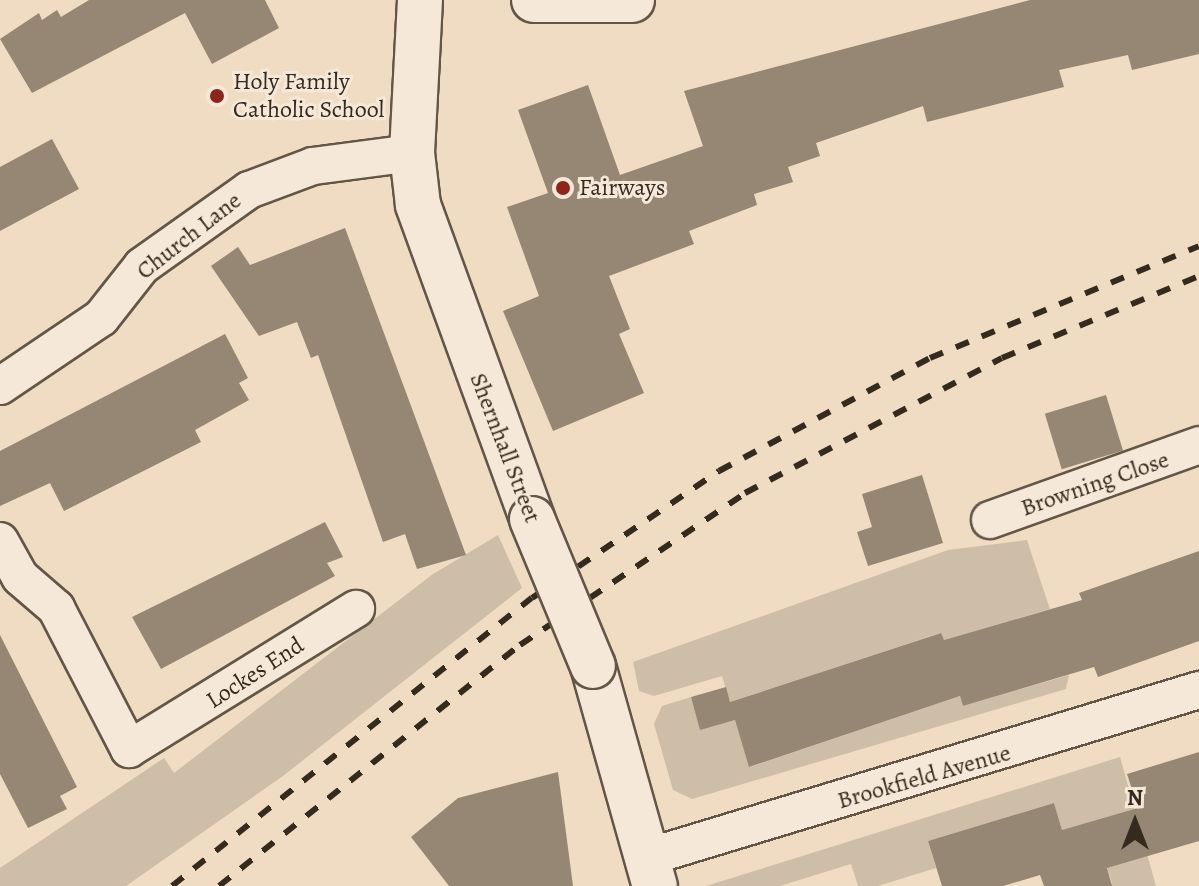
<!DOCTYPE html>
<html>
<head>
<meta charset="utf-8">
<style>
  body { margin:0 }
  #map { position:relative; width:1199px; height:886px; overflow:hidden; background:#efdcc3; font-family:Alegreya,serif }
  div>[style] { position:absolute }
  .green>* { inset:0; background:#cfbea7 }
  .building>* { inset:0; background:#958774; transform-origin:0 0 }
  .roads { filter:drop-shadow(2px 0 #635647) drop-shadow(-2px 0 #635647) drop-shadow(0 2px #635647) drop-shadow(0 -2px #635647) }
  .minor>* { height:36px; margin:-18px; padding:0 18px; transform-origin:18px; border-radius:18px; background:#f5e8d8 }
  .tertiary>* { height:44px; margin:-22px; padding:0 22px; transform-origin:22px; border-radius:22px; background:#f5e8d8 }
  .rail>* { height:6px; margin-top:-3px; transform-origin:0; background:repeating-linear-gradient(90deg,#342a1e 0 14px,transparent 0 28px) }
  .bridges { filter:drop-shadow(2px 0 #635647) drop-shadow(-2px 0 #635647) drop-shadow(0 2px #635647) drop-shadow(0 -2px #635647) }
  .tertiary-bridge>* { height:44px; margin:-22px; padding:0 22px; transform-origin:22px; border-radius:22px; background:#f5e8d8 }
  .dots>* { width:22px; height:22px; translate:-50% -50%; box-sizing:border-box; border:4px solid #f5e8d8; border-radius:50% }
  span { translate:-50% -50%; white-space:nowrap; text-align:center; line-height:1.15; -webkit-text-stroke:6px #f5e8d8; paint-order:stroke }
  .poi-label { font-size:24px; color:#342a1e }
  .left { translate:0 -50%; text-align:left }
  .street-label { font-size:24px; color:#342a1e }
  .north { position:absolute; left:1095px; top:782px; width:80px; height:80px; -webkit-text-stroke:6px #f5e8d8; paint-order:stroke; rotate:0deg; font-size:22px; font-weight:700; line-height:32px; text-align:center; color:#342a1e }
  .north::after { content:''; display:block; margin:auto; width:28px; height:36px; background:#342a1e; clip-path:polygon(50% 0,100% 100%,50% 72%,0 100%) }
</style>
</head>
<body>
<div id="map">
  <div class="green">
    <i style="clip-path:polygon(498px 535px,522px 588px,283px 776px,126px 886px,0 886px,0 868px,164px 758px,174px 773px,433px 574px)"></i>
    <i style="clip-path:polygon(1027px 540px,1050px 609px,944px 640px,940px 633px,730px 702px,722px 676px,654px 696px,639px 691px,633px 662px,948px 550px)"></i>
    <i style="clip-path:polygon(1069px 675px,1066px 689px,692px 799px,673px 790px,654px 724px,662px 706px,691px 697px,701px 729px,735px 720px,750px 767px,960px 696px,963px 706px)"></i>
    <i style="clip-path:polygon(1120px 757px,1156px 886px,1103px 886px,1112px 883px,1093px 822px,1062px 830px,1054px 803px,928px 841px,936px 868px,878px 886px,858px 886px,851px 864px,780px 886px,706px 886px)"></i>
  </div>
  <div class="building">
    <i style="clip-path:polygon(89px 0,265px 0,279px 28px,212px 64px,185px 13px,32px 93px,0 39px,39px 13px,42px 20px,57px 10px,61px 17px)"></i>
    <i style="clip-path:polygon(1030px 0,1199px 0,1199px 54px,1132px 70px,1128px 55px,1059px 70px,1064px 87px,927px 122px,923px 106px,816px 143px,820px 156px,788px 167px,793px 182px,754px 194px,757px 205px,689px 231px,694px 244px,609px 276px,630px 329px,619px 334px,644px 393px,553px 431px,503px 311px,539px 296px,507px 207px,548px 193px,518px 110px,588px 85px,620px 175px,703px 146px,684px 91px)"></i>
    <i style="clip-path:polygon(52px 139px,79px 189px,0 231px,0 167px)"></i>
    <i style="clip-path:polygon(345px 228px,414px 414px,466px 555px,417px 569px,405px 534px,383px 542px,318px 355px,311px 358px,297px 322px,259px 336px,211px 266px,238px 247px,250px 265px)"></i>
    <i style="clip-path:polygon(225px 334px,248px 378px,239px 383px,249px 400px,195px 430px,201px 442px,64px 511px,50px 483px,0 506px,0 451px)"></i>
    <i style="left:1106px;top:395px;width:58px;height:64px;rotate:73deg"></i>
    <i style="clip-path:polygon(922px 475px,943px 543px,868px 566px,857px 532px,872px 527px,862px 494px)"></i>
    <i style="clip-path:polygon(325px 522px,343px 557px,327px 563px,335px 576px,161px 669px,132px 617px)"></i>
    <i style="clip-path:polygon(1199px 551px,1199px 641px,1098px 677px,1094px 667px,963px 706px,960px 696px,749px 767px,735px 720px,700px 730px,691px 697px,726px 687px,730px 702px,941px 633px,944px 640px,1082px 600px,1079px 593px)"></i>
    <i style="clip-path:polygon(0 635px,77px 787px,60px 796px,67px 809px,28px 828px,0 774px)"></i>
    <i style="clip-path:polygon(1199px 752px,1199px 841px,1107px 868px,1112px 886px,1044px 886px,1040px 875px,1003px 886px,942px 886px,928px 841px,1054px 803px,1062px 830px,1138px 808px,1127px 774px)"></i>
    <i style="clip-path:polygon(558px 772px,573px 886px,449px 886px,411px 837px,458px 798px)"></i>
  </div>
  <div class="roads">
    <div class="minor">
      <i style="left:0;top:386px;width:122px;rotate:-34deg"></i>
      <i style="left:101px;top:318px;width:66px;rotate:-51.7deg"></i>
      <i style="left:142px;top:266px;width:131px;rotate:-35.4deg"></i>
      <i style="left:249px;top:190px;width:68px;rotate:-20.6deg"></i>
      <i style="left:313px;top:166px;width:100px;rotate:-7.5deg"></i>
      <i style="left:990px;top:520px;width:222px;rotate:-19.7deg"></i>
      <i style="left:0;top:541px;width:41px;rotate:60.9deg"></i>
      <i style="left:20px;top:577px;width:48px;rotate:40.7deg"></i>
      <i style="left:56px;top:608px;width:159px;rotate:62.6deg"></i>
      <i style="left:129px;top:749px;width:267px;rotate:-31.7deg"></i>
      <i style="left:648px;top:857px;width:576px;rotate:-16.86deg"></i>
    </div>
    <div class="tertiary">
      <i style="left:420px;top:0;width:153px;rotate:93deg"></i>
      <i style="left:412px;top:153px;width:52px;rotate:83.4deg"></i>
      <i style="left:418px;top:205px;width:334px;rotate:70deg"></i>
      <i style="left:534px;top:0;width:98px"></i>
      <i style="left:593px;top:666px;width:229px;rotate:74.3deg"></i>
    </div>
  </div>
  <div class="rail">
    <i style="left:172px;top:886px;width:461px;rotate:-38.7deg"></i>
    <i style="left:532px;top:598px;width:226px;rotate:-34.2deg"></i>
    <i style="left:719px;top:471px;width:239px;rotate:-28.2deg"></i>
    <i style="left:930px;top:358px;width:291px;rotate:-22.6deg"></i>
    <i style="left:219px;top:886px;width:386px;rotate:-38.7deg"></i>
    <i style="left:520px;top:645px;width:272px;rotate:-34deg"></i>
    <i style="left:745px;top:493px;width:290px;rotate:-27.7deg"></i>
    <i style="left:1002px;top:358px;width:213px;rotate:-22.6deg"></i>
  </div>
  <div class="bridges">
    <div class="tertiary-bridge">
      <i style="left:532px;top:519px;width:159px;rotate:67.5deg"></i>
    </div>
  </div>
  <div class="dots">
    <i style="left:217px;top:96px;background:#8f2418"></i>
    <i style="left:563px;top:188px;background:#8f2418"></i>
  </div>
  <div class="poi-label">
    <span class="left" style="left:233px;top:96px">Holy Family<br>Catholic School</span>
    <span class="left" style="left:579px;top:188px">Fairways</span>
  </div>
  <div class="street-label">
    <span style="left:189px;top:236px;rotate:-38deg">Church Lane</span>
    <span style="left:505px;top:448px;rotate:69deg">Shernhall Street</span>
    <span style="left:1095px;top:484px;rotate:-19deg">Browning Close</span>
    <span style="left:255px;top:673px;rotate:-33deg">Lockes End</span>
    <span style="left:924px;top:777px;rotate:-16deg">Brookfield Avenue</span>
  </div>
  <div class="north">N</div>
</div>
</body>
</html>
